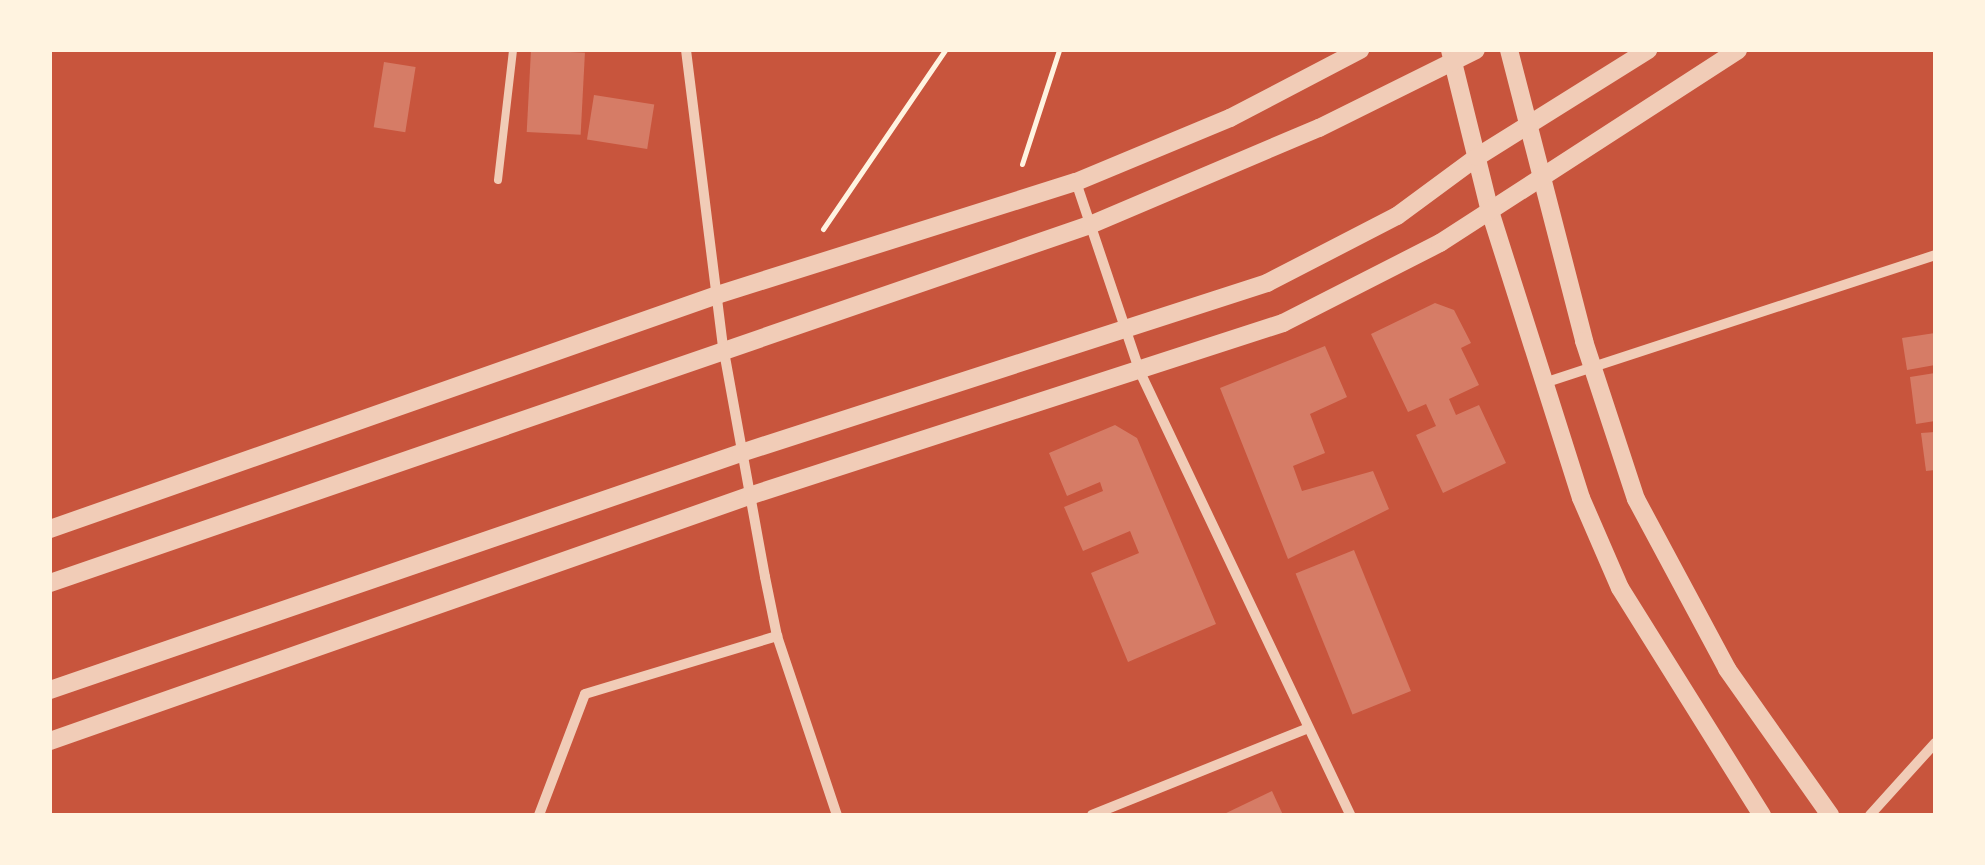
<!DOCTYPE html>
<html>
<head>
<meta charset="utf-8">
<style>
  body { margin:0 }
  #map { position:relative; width:1985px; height:865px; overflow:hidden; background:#c8553d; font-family:Mulish,sans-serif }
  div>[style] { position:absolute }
  .building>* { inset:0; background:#d67c66; transform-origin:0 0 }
  .path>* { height:5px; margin:-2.5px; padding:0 2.5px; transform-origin:2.5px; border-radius:2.5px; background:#fff3e0 }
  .service>* { height:8px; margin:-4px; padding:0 4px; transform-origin:4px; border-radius:4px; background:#f1ccb7 }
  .minor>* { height:10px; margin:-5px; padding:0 5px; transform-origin:5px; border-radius:5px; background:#f1ccb7 }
  .tertiary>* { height:18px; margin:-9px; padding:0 9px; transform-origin:9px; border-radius:9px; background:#f1ccb7 }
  span { translate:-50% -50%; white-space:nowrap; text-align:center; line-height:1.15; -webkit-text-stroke:8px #fff3e0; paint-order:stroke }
  .frame { position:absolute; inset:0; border:52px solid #fff3e0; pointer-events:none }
</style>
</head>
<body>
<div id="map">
  <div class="building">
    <i style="left:531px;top:50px;width:54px;height:82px;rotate:3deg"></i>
    <i style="left:384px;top:62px;width:32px;height:66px;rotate:9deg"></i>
    <i style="left:594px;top:95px;width:61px;height:45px;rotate:9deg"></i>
    <i style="clip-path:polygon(1435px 303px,1454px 310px,1471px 343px,1461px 348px,1479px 385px,1449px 399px,1456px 415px,1479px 405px,1506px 463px,1443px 493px,1416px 435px,1436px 426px,1426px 404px,1408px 412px,1371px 334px)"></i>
    <i style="clip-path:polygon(1935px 333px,1935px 365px,1907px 370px,1902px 338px)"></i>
    <i style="clip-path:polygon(1325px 346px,1347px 397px,1310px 414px,1325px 453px,1293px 466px,1302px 491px,1373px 471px,1389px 509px,1288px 559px,1220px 388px)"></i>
    <i style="clip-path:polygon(1935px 373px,1935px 421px,1916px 424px,1910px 377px)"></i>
    <i style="clip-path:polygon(1115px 425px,1137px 438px,1216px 624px,1128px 662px,1091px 573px,1139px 553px,1130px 531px,1083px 551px,1064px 507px,1103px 491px,1100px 482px,1067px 496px,1049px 453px)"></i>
    <i style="clip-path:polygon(1935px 432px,1935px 470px,1926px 471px,1921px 433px)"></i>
    <i style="left:1354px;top:550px;width:152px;height:63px;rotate:68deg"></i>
    <i style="clip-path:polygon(1272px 791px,1283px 815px,1222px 815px)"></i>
  </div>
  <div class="path">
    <i style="left:1022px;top:164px;width:120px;rotate:-72deg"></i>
    <i style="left:823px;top:229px;width:217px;rotate:-55.7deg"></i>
  </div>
  <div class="service">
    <i style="left:498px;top:180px;width:131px;rotate:-83.4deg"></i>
  </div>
  <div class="minor">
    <i style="left:686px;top:50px;width:298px;rotate:82.9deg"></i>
    <i style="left:723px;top:346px;width:235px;rotate:79.7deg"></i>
    <i style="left:765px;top:577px;width:60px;rotate:78.5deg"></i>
    <i style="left:777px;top:636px;width:189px;rotate:71.5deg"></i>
    <i style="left:1076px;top:182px;width:200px;rotate:71.4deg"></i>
    <i style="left:1140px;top:372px;width:490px;rotate:64.6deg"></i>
    <i style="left:1544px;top:383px;width:411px;rotate:-18.1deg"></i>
    <i style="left:539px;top:815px;width:129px;rotate:-69.2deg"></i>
    <i style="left:585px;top:694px;width:201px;rotate:-16.8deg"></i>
    <i style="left:1092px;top:815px;width:233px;rotate:-21.9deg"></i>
    <i style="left:1870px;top:815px;width:97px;rotate:-47.9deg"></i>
  </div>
  <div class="tertiary">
    <i style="left:1450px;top:50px;width:163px;rotate:76.1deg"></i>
    <i style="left:1489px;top:208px;width:304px;rotate:72.4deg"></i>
    <i style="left:1581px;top:498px;width:98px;rotate:66.6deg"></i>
    <i style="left:1620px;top:588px;width:268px;rotate:58deg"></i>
    <i style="left:1509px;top:50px;width:301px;rotate:75.5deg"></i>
    <i style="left:1584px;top:341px;width:166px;rotate:71.8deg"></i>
    <i style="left:1636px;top:499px;width:193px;rotate:61.8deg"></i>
    <i style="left:1727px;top:669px;width:179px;rotate:54.8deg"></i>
    <i style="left:50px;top:529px;width:707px;rotate:-19.33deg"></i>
    <i style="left:717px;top:295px;width:376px;rotate:-17.5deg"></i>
    <i style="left:1076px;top:182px;width:167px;rotate:-22.6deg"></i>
    <i style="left:1230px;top:118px;width:147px;rotate:-27.6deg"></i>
    <i style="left:50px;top:583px;width:1100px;rotate:-19deg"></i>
    <i style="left:1090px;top:225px;width:249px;rotate:-23deg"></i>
    <i style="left:1319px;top:128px;width:175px;rotate:-26.4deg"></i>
    <i style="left:50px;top:690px;width:731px;rotate:-18.93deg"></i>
    <i style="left:741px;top:453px;width:553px;rotate:-17.91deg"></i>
    <i style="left:1267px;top:283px;width:146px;rotate:-27.3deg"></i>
    <i style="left:1397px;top:216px;width:99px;rotate:-36.4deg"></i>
    <i style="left:1477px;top:157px;width:202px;rotate:-32deg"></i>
    <i style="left:50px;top:741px;width:741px;rotate:-19.32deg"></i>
    <i style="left:749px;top:496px;width:561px;rotate:-17.95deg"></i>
    <i style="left:1283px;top:323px;width:176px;rotate:-27deg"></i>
    <i style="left:1440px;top:243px;width:355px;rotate:-32.9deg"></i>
  </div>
  <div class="frame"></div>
</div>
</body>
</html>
